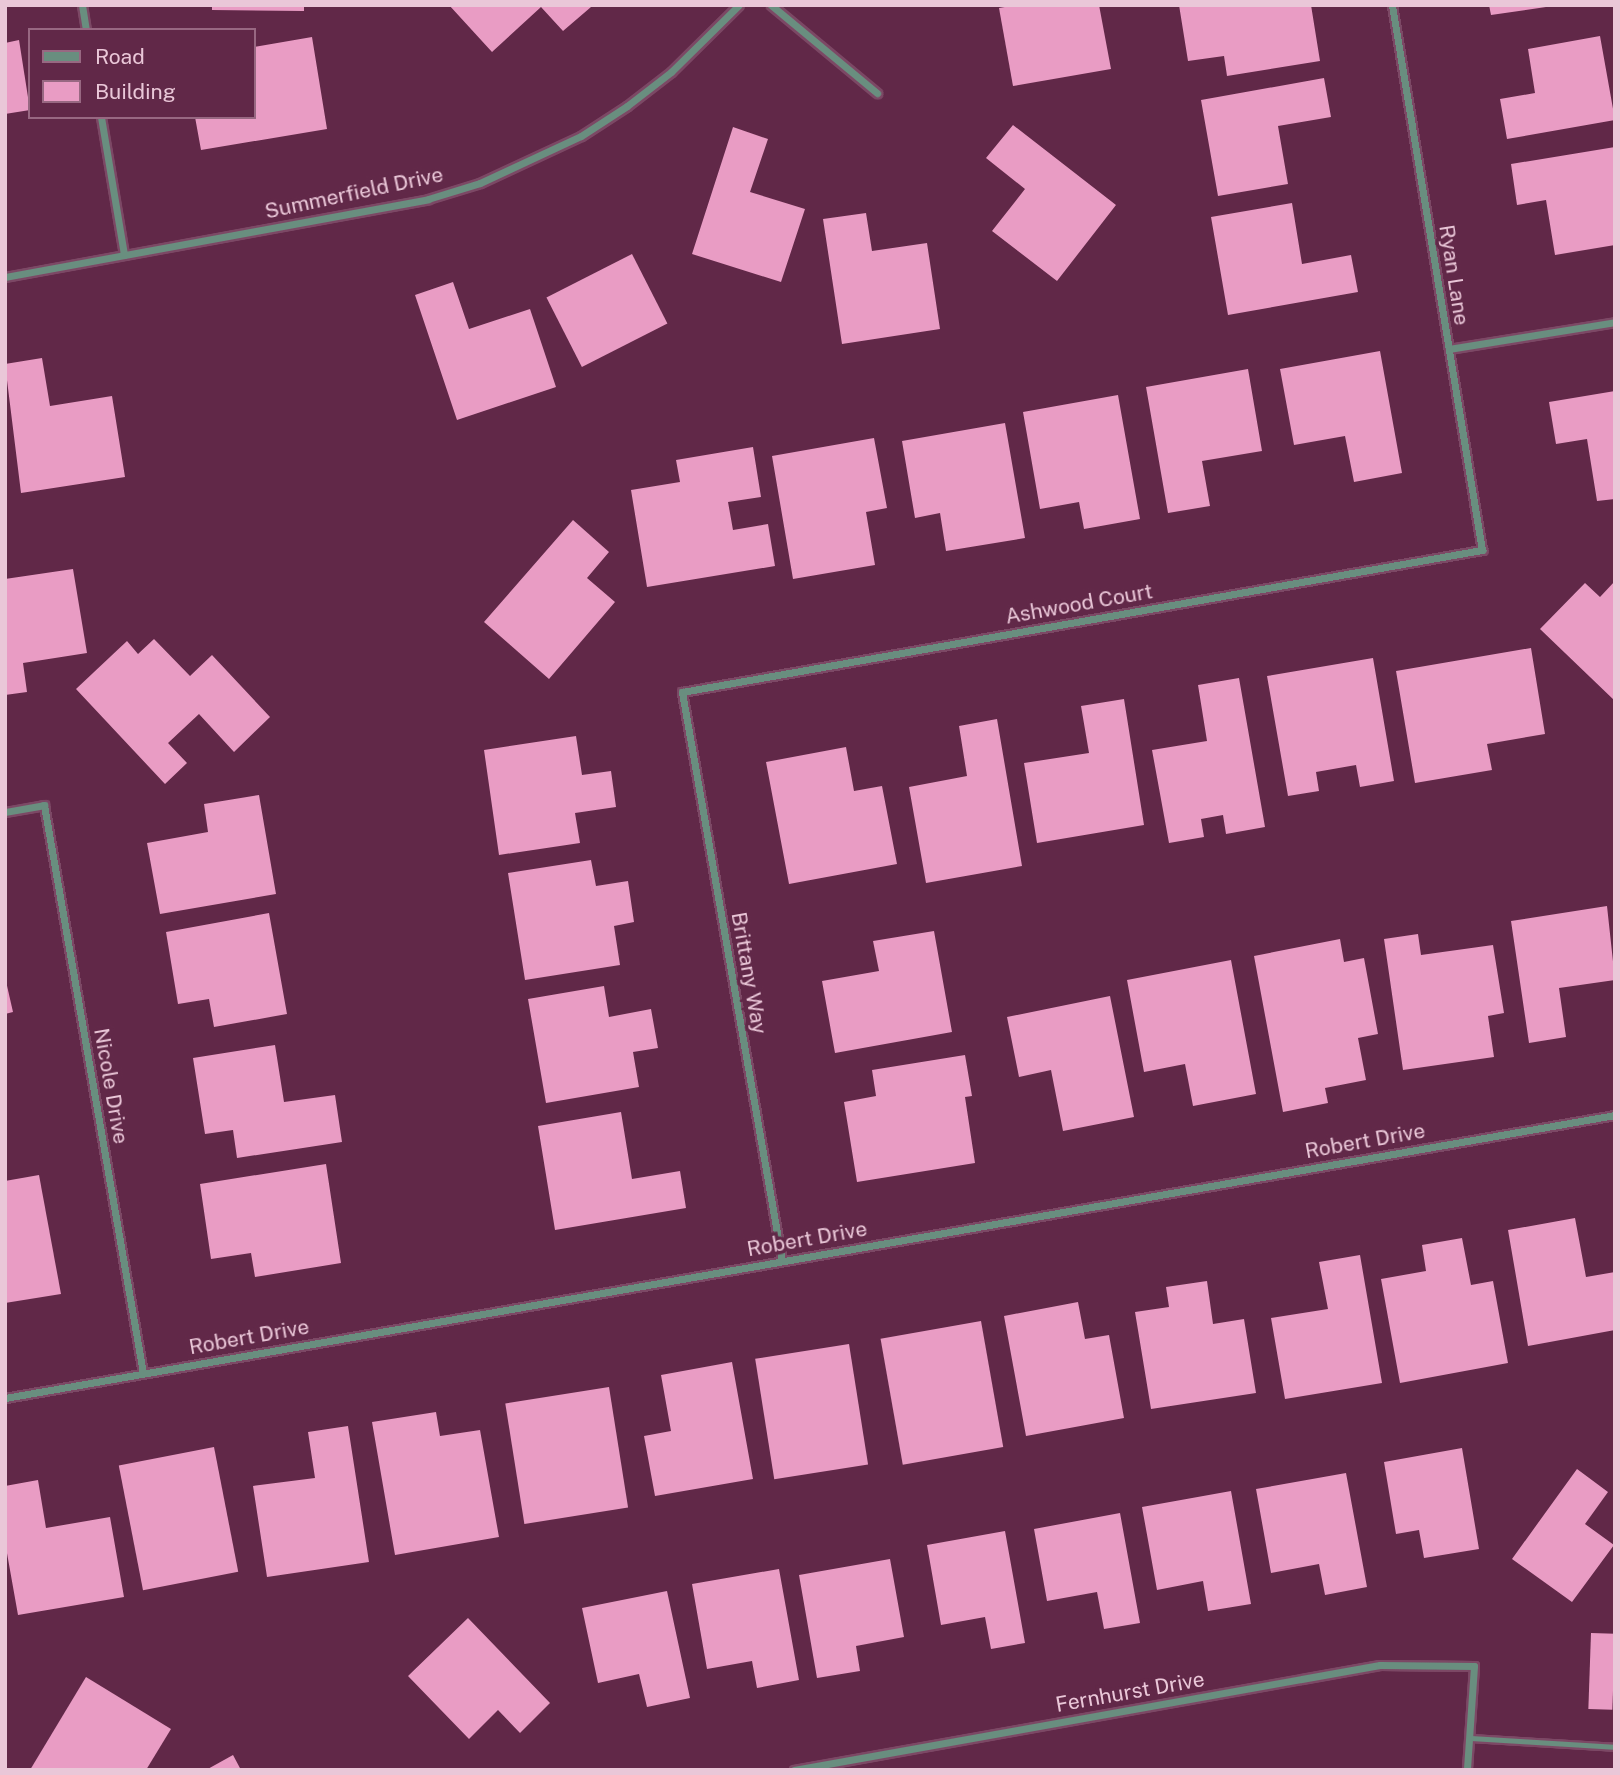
<!DOCTYPE html>
<html>
<head>
<meta charset="utf-8">
<style>
  body { margin:0 }
  #map { position:relative; width:1620px; height:1775px; overflow:hidden; background:#612848; font-family:"Public Sans",sans-serif }
  div>[style] { position:absolute }
  .building>* { inset:0; background:#e99cc4; transform-origin:0 0 }
  .roads { filter:drop-shadow(2px 0 #7c4865) drop-shadow(-2px 0 #7c4865) drop-shadow(0 2px #7c4865) drop-shadow(0 -2px #7c4865) }
  .lane>* { height:5px; margin:-2.5px; padding:0 2.5px; transform-origin:2.5px; border-radius:2.5px; background:#698e7f }
  .street>* { height:7px; margin:-3.5px; padding:0 3.5px; transform-origin:3.5px; border-radius:3.5px; background:#698e7f }
  span { translate:-50% -50%; white-space:nowrap; text-align:center; line-height:1.15; -webkit-text-stroke:7px #612848; paint-order:stroke }
  .street-label { font-size:21px; color:#eac7d8 }
  .frame { position:absolute; inset:0; border:7px solid #eac7d8; pointer-events:none }
  .legend { position:absolute; left:28px; top:28px; width:228px; height:91px; box-sizing:border-box; background:#612848; border:2px solid #986882; margin:0; padding:9px 12px; list-style:none; font-size:21px; color:#eac7d8 }
  .legend li { display:flex; align-items:center; gap:14px; height:35px }
  .legend b { width:35px; border:2px solid #986882 }
</style>
</head>
<body>
<div id="map">
  <div class="building">
    <i style="clip-path:polygon(212px 5px,304px 5px,304px 11px,212px 10px)"></i>
    <i style="clip-path:polygon(449px 5px,589px 5px,591px 7px,563px 31px,541px 7px,492px 52px)"></i>
    <i style="clip-path:polygon(1016px 5px,1099px 5px,1111px 69px,1013px 86px,999px 8px)"></i>
    <i style="clip-path:polygon(1179px 5px,1311px 5px,1320px 61px,1227px 76px,1224px 56px,1188px 61px)"></i>
    <i style="clip-path:polygon(1489px 5px,1546px 5px,1546px 7px,1491px 15px)"></i>
    <i style="clip-path:polygon(1600px 36px,1615px 120px,1507px 139px,1500px 99px,1535px 93px,1528px 49px)"></i>
    <i style="clip-path:polygon(312px 37px,327px 129px,201px 150px,195px 117px,254px 117px,254px 47px)"></i>
    <i style="clip-path:polygon(19px 40px,30px 110px,5px 114px,5px 43px)"></i>
    <i style="clip-path:polygon(1324px 78px,1331px 117px,1278px 126px,1288px 184px,1218px 196px,1201px 100px)"></i>
    <i style="clip-path:polygon(1013px 125px,1116px 205px,1057px 281px,992px 231px,1025px 189px,986px 158px)"></i>
    <i style="clip-path:polygon(733px 127px,768px 139px,750px 192px,805px 209px,781px 282px,692px 254px)"></i>
    <i style="clip-path:polygon(1615px 147px,1615px 245px,1555px 255px,1546px 200px,1517px 205px,1511px 164px)"></i>
    <i style="clip-path:polygon(1292px 203px,1302px 264px,1351px 255px,1358px 292px,1228px 315px,1211px 217px)"></i>
    <i style="clip-path:polygon(866px 213px,872px 251px,927px 243px,940px 329px,842px 344px,823px 219px)"></i>
    <i style="left:632px;top:254px;width:78px;height:96px;rotate:63deg"></i>
    <i style="clip-path:polygon(453px 282px,469px 329px,530px 309px,556px 387px,457px 420px,415px 295px)"></i>
    <i style="clip-path:polygon(1380px 351px,1402px 473px,1354px 482px,1345px 436px,1294px 445px,1280px 369px)"></i>
    <i style="clip-path:polygon(42px 358px,50px 406px,112px 396px,125px 477px,21px 493px,5px 364px)"></i>
    <i style="clip-path:polygon(1248px 369px,1262px 451px,1202px 461px,1210px 506px,1168px 513px,1146px 387px)"></i>
    <i style="clip-path:polygon(1615px 391px,1615px 499px,1597px 501px,1587px 439px,1556px 444px,1549px 402px)"></i>
    <i style="clip-path:polygon(1118px 395px,1140px 519px,1084px 529px,1079px 502px,1040px 509px,1023px 412px)"></i>
    <i style="clip-path:polygon(1005px 423px,1025px 538px,946px 551px,940px 513px,915px 518px,902px 441px)"></i>
    <i style="clip-path:polygon(874px 438px,887px 508px,866px 512px,875px 565px,793px 579px,772px 456px)"></i>
    <i style="clip-path:polygon(753px 447px,761px 497px,728px 502px,733px 530px,768px 524px,775px 566px,647px 587px,631px 490px,680px 482px,676px 460px)"></i>
    <i style="clip-path:polygon(573px 520px,609px 552px,587px 578px,615px 602px,549px 679px,484px 622px)"></i>
    <i style="clip-path:polygon(73px 569px,87px 653px,23px 663px,27px 692px,5px 695px,5px 579px)"></i>
    <i style="clip-path:polygon(1615px 581px,1615px 701px,1540px 629px,1585px 583px,1600px 597px)"></i>
    <i style="clip-path:polygon(154px 639px,190px 676px,212px 655px,270px 717px,234px 752px,199px 714px,168px 743px,187px 763px,165px 784px,76px 689px,127px 641px,138px 654px)"></i>
    <i style="clip-path:polygon(1531px 648px,1545px 734px,1487px 744px,1492px 770px,1415px 783px,1396px 671px)"></i>
    <i style="clip-path:polygon(1373px 658px,1394px 781px,1360px 787px,1356px 765px,1316px 772px,1319px 791px,1288px 796px,1267px 676px)"></i>
    <i style="clip-path:polygon(1239px 678px,1265px 827px,1226px 834px,1223px 815px,1201px 819px,1204px 837px,1169px 843px,1152px 750px,1207px 741px,1198px 685px)"></i>
    <i style="clip-path:polygon(1124px 699px,1144px 825px,1037px 843px,1024px 763px,1089px 753px,1081px 706px)"></i>
    <i style="clip-path:polygon(997px 719px,1022px 866px,926px 883px,909px 787px,967px 776px,959px 726px)"></i>
    <i style="clip-path:polygon(576px 736px,582px 775px,611px 771px,616px 807px,575px 813px,580px 843px,499px 855px,484px 750px)"></i>
    <i style="clip-path:polygon(846px 747px,854px 791px,882px 786px,897px 864px,789px 884px,766px 762px)"></i>
    <i style="clip-path:polygon(259px 795px,276px 894px,160px 914px,147px 843px,208px 832px,204px 804px)"></i>
    <i style="clip-path:polygon(591px 860px,596px 886px,628px 881px,634px 922px,614px 926px,620px 965px,525px 980px,508px 873px)"></i>
    <i style="clip-path:polygon(1607px 906px,1615px 980px,1559px 988px,1566px 1037px,1529px 1043px,1511px 921px)"></i>
    <i style="clip-path:polygon(269px 913px,287px 1014px,214px 1027px,209px 999px,178px 1004px,166px 932px)"></i>
    <i style="clip-path:polygon(934px 931px,952px 1032px,835px 1053px,822px 981px,879px 971px,873px 941px)"></i>
    <i style="clip-path:polygon(1418px 934px,1421px 955px,1493px 945px,1504px 1013px,1488px 1016px,1494px 1057px,1403px 1070px,1384px 939px)"></i>
    <i style="clip-path:polygon(1340px 939px,1344px 962px,1364px 958px,1378px 1034px,1358px 1038px,1366px 1080px,1325px 1088px,1328px 1103px,1283px 1112px,1254px 956px)"></i>
    <i style="clip-path:polygon(1231px 960px,1256px 1094px,1193px 1106px,1185px 1064px,1144px 1072px,1127px 980px)"></i>
    <i style="clip-path:polygon(5px 977px,13px 1012px,5px 1014px)"></i>
    <i style="clip-path:polygon(604px 986px,609px 1017px,651px 1009px,658px 1048px,633px 1052px,639px 1087px,546px 1103px,528px 999px)"></i>
    <i style="clip-path:polygon(1110px 996px,1134px 1117px,1063px 1131px,1051px 1070px,1019px 1077px,1007px 1017px)"></i>
    <i style="clip-path:polygon(275px 1045px,284px 1102px,335px 1095px,342px 1142px,237px 1158px,233px 1130px,205px 1134px,193px 1058px)"></i>
    <i style="clip-path:polygon(965px 1055px,972px 1096px,965px 1097px,975px 1163px,857px 1182px,844px 1102px,876px 1096px,872px 1070px)"></i>
    <i style="clip-path:polygon(621px 1112px,632px 1179px,680px 1171px,686px 1208px,555px 1230px,538px 1126px)"></i>
    <i style="clip-path:polygon(326px 1164px,341px 1263px,255px 1277px,251px 1253px,211px 1259px,200px 1184px)"></i>
    <i style="clip-path:polygon(39px 1175px,61px 1294px,5px 1303px,5px 1181px)"></i>
    <i style="clip-path:polygon(1575px 1218px,1586px 1277px,1615px 1272px,1615px 1330px,1528px 1346px,1508px 1230px)"></i>
    <i style="clip-path:polygon(1462px 1238px,1471px 1285px,1493px 1281px,1508px 1363px,1400px 1383px,1381px 1279px,1426px 1271px,1422px 1245px)"></i>
    <i style="clip-path:polygon(1360px 1255px,1382px 1383px,1285px 1399px,1271px 1318px,1328px 1309px,1319px 1262px)"></i>
    <i style="clip-path:polygon(1207px 1281px,1213px 1324px,1244px 1319px,1256px 1393px,1151px 1409px,1135px 1312px,1169px 1307px,1166px 1287px)"></i>
    <i style="clip-path:polygon(1078px 1302px,1085px 1339px,1109px 1335px,1124px 1418px,1026px 1436px,1004px 1316px)"></i>
    <i style="left:981px;top:1321px;width:128px;height:102px;rotate:80deg"></i>
    <i style="left:849px;top:1344px;width:122px;height:95px;rotate:81deg"></i>
    <i style="clip-path:polygon(732px 1362px,753px 1479px,655px 1496px,644px 1436px,671px 1431px,661px 1375px)"></i>
    <i style="left:609px;top:1387px;width:122px;height:105px;rotate:81deg"></i>
    <i style="clip-path:polygon(436px 1412px,440px 1436px,480px 1430px,499px 1537px,395px 1555px,372px 1422px)"></i>
    <i style="clip-path:polygon(348px 1426px,369px 1562px,267px 1577px,253px 1486px,315px 1478px,308px 1432px)"></i>
    <i style="left:214px;top:1447px;width:127px;height:97px;rotate:79deg"></i>
    <i style="clip-path:polygon(1462px 1448px,1479px 1549px,1424px 1558px,1419px 1530px,1396px 1534px,1384px 1462px)"></i>
    <i style="clip-path:polygon(1577px 1469px,1608px 1492px,1585px 1524px,1614px 1545px,1572px 1602px,1512px 1559px)"></i>
    <i style="clip-path:polygon(1346px 1473px,1367px 1587px,1325px 1595px,1319px 1564px,1271px 1573px,1256px 1489px)"></i>
    <i style="clip-path:polygon(38px 1480px,46px 1528px,110px 1517px,124px 1597px,18px 1615px,5px 1542px,5px 1486px)"></i>
    <i style="clip-path:polygon(1231px 1491px,1251px 1604px,1208px 1611px,1203px 1581px,1157px 1590px,1142px 1507px)"></i>
    <i style="clip-path:polygon(1120px 1513px,1140px 1623px,1104px 1629px,1097px 1592px,1047px 1601px,1034px 1529px)"></i>
    <i style="clip-path:polygon(1005px 1531px,1025px 1643px,991px 1649px,985px 1617px,941px 1625px,927px 1545px)"></i>
    <i style="clip-path:polygon(890px 1559px,904px 1637px,856px 1646px,860px 1671px,817px 1678px,799px 1575px)"></i>
    <i style="clip-path:polygon(779px 1569px,799px 1680px,757px 1688px,752px 1661px,707px 1669px,692px 1584px)"></i>
    <i style="clip-path:polygon(667px 1591px,690px 1698px,647px 1707px,639px 1674px,598px 1683px,582px 1608px)"></i>
    <i style="clip-path:polygon(468px 1618px,550px 1703px,520px 1733px,498px 1710px,469px 1739px,408px 1676px)"></i>
    <i style="left:1591px;top:1633px;width:24px;height:76px;rotate:2deg"></i>
    <i style="clip-path:polygon(86px 1677px,171px 1729px,146px 1770px,30px 1770px)"></i>
    <i style="clip-path:polygon(233px 1755px,241px 1770px,206px 1770px)"></i>
  </div>
  <div class="roads">
    <div class="lane">
      <i style="left:1469px;top:1738px;width:146px;rotate:3.5deg"></i>
    </div>
    <div class="street">
      <i style="left:82px;top:5px;width:25px;rotate:81deg"></i>
      <i style="left:771px;top:5px;width:138px;rotate:39.7deg"></i>
      <i style="left:101px;top:117px;width:140px;rotate:80.5deg"></i>
      <i style="left:5px;top:277px;width:430px;rotate:-10.4deg"></i>
      <i style="left:428px;top:199px;width:54px;rotate:-17.1deg"></i>
      <i style="left:480px;top:183px;width:111px;rotate:-25deg"></i>
      <i style="left:581px;top:136px;width:55px;rotate:-33.1deg"></i>
      <i style="left:627px;top:106px;width:56px;rotate:-37.7deg"></i>
      <i style="left:671px;top:72px;width:95px;rotate:-44.6deg"></i>
      <i style="left:1449px;top:349px;width:168px;rotate:-9.2deg"></i>
      <i style="left:5px;top:812px;width:40px;rotate:-10deg"></i>
      <i style="left:44px;top:805px;width:577px;rotate:80.11deg"></i>
      <i style="left:782px;top:1261px;width:578px;rotate:-99.97deg"></i>
      <i style="left:682px;top:692px;width:813px;rotate:-10.07deg"></i>
      <i style="left:1482px;top:550px;width:552px;rotate:-99.38deg"></i>
      <i style="left:5px;top:1398px;width:1635px;rotate:-9.97deg"></i>
      <i style="left:794px;top:1770px;width:595px;rotate:-10.16deg"></i>
      <i style="left:1380px;top:1665px;width:94px;rotate:0.6deg"></i>
      <i style="left:1474px;top:1666px;width:104px;rotate:93.9deg"></i>
    </div>
  </div>
  <div class="street-label">
    <span style="left:354px;top:193px;rotate:-12deg">Summerfield Drive</span>
    <span style="left:1454px;top:275px;rotate:81deg">Ryan Lane</span>
    <span style="left:1079px;top:604px;rotate:-10deg">Ashwood Court</span>
    <span style="left:749px;top:973px;rotate:80deg">Brittany Way</span>
    <span style="left:111px;top:1086px;rotate:80deg">Nicole Drive</span>
    <span style="left:1365px;top:1141px;rotate:-10deg">Robert Drive</span>
    <span style="left:807px;top:1239px;rotate:-10deg">Robert Drive</span>
    <span style="left:249px;top:1337px;rotate:-10deg">Robert Drive</span>
    <span style="left:1130px;top:1692px;rotate:-10deg">Fernhurst Drive</span>
  </div>
  <div class="frame"></div>
  <ul class="legend">
  <li><b style="height:9px;background:#698e7f"></b>Road</li>
  <li><b style="height:19px;background:#e99cc4"></b>Building</li>
  </ul>
</div>
</body>
</html>
